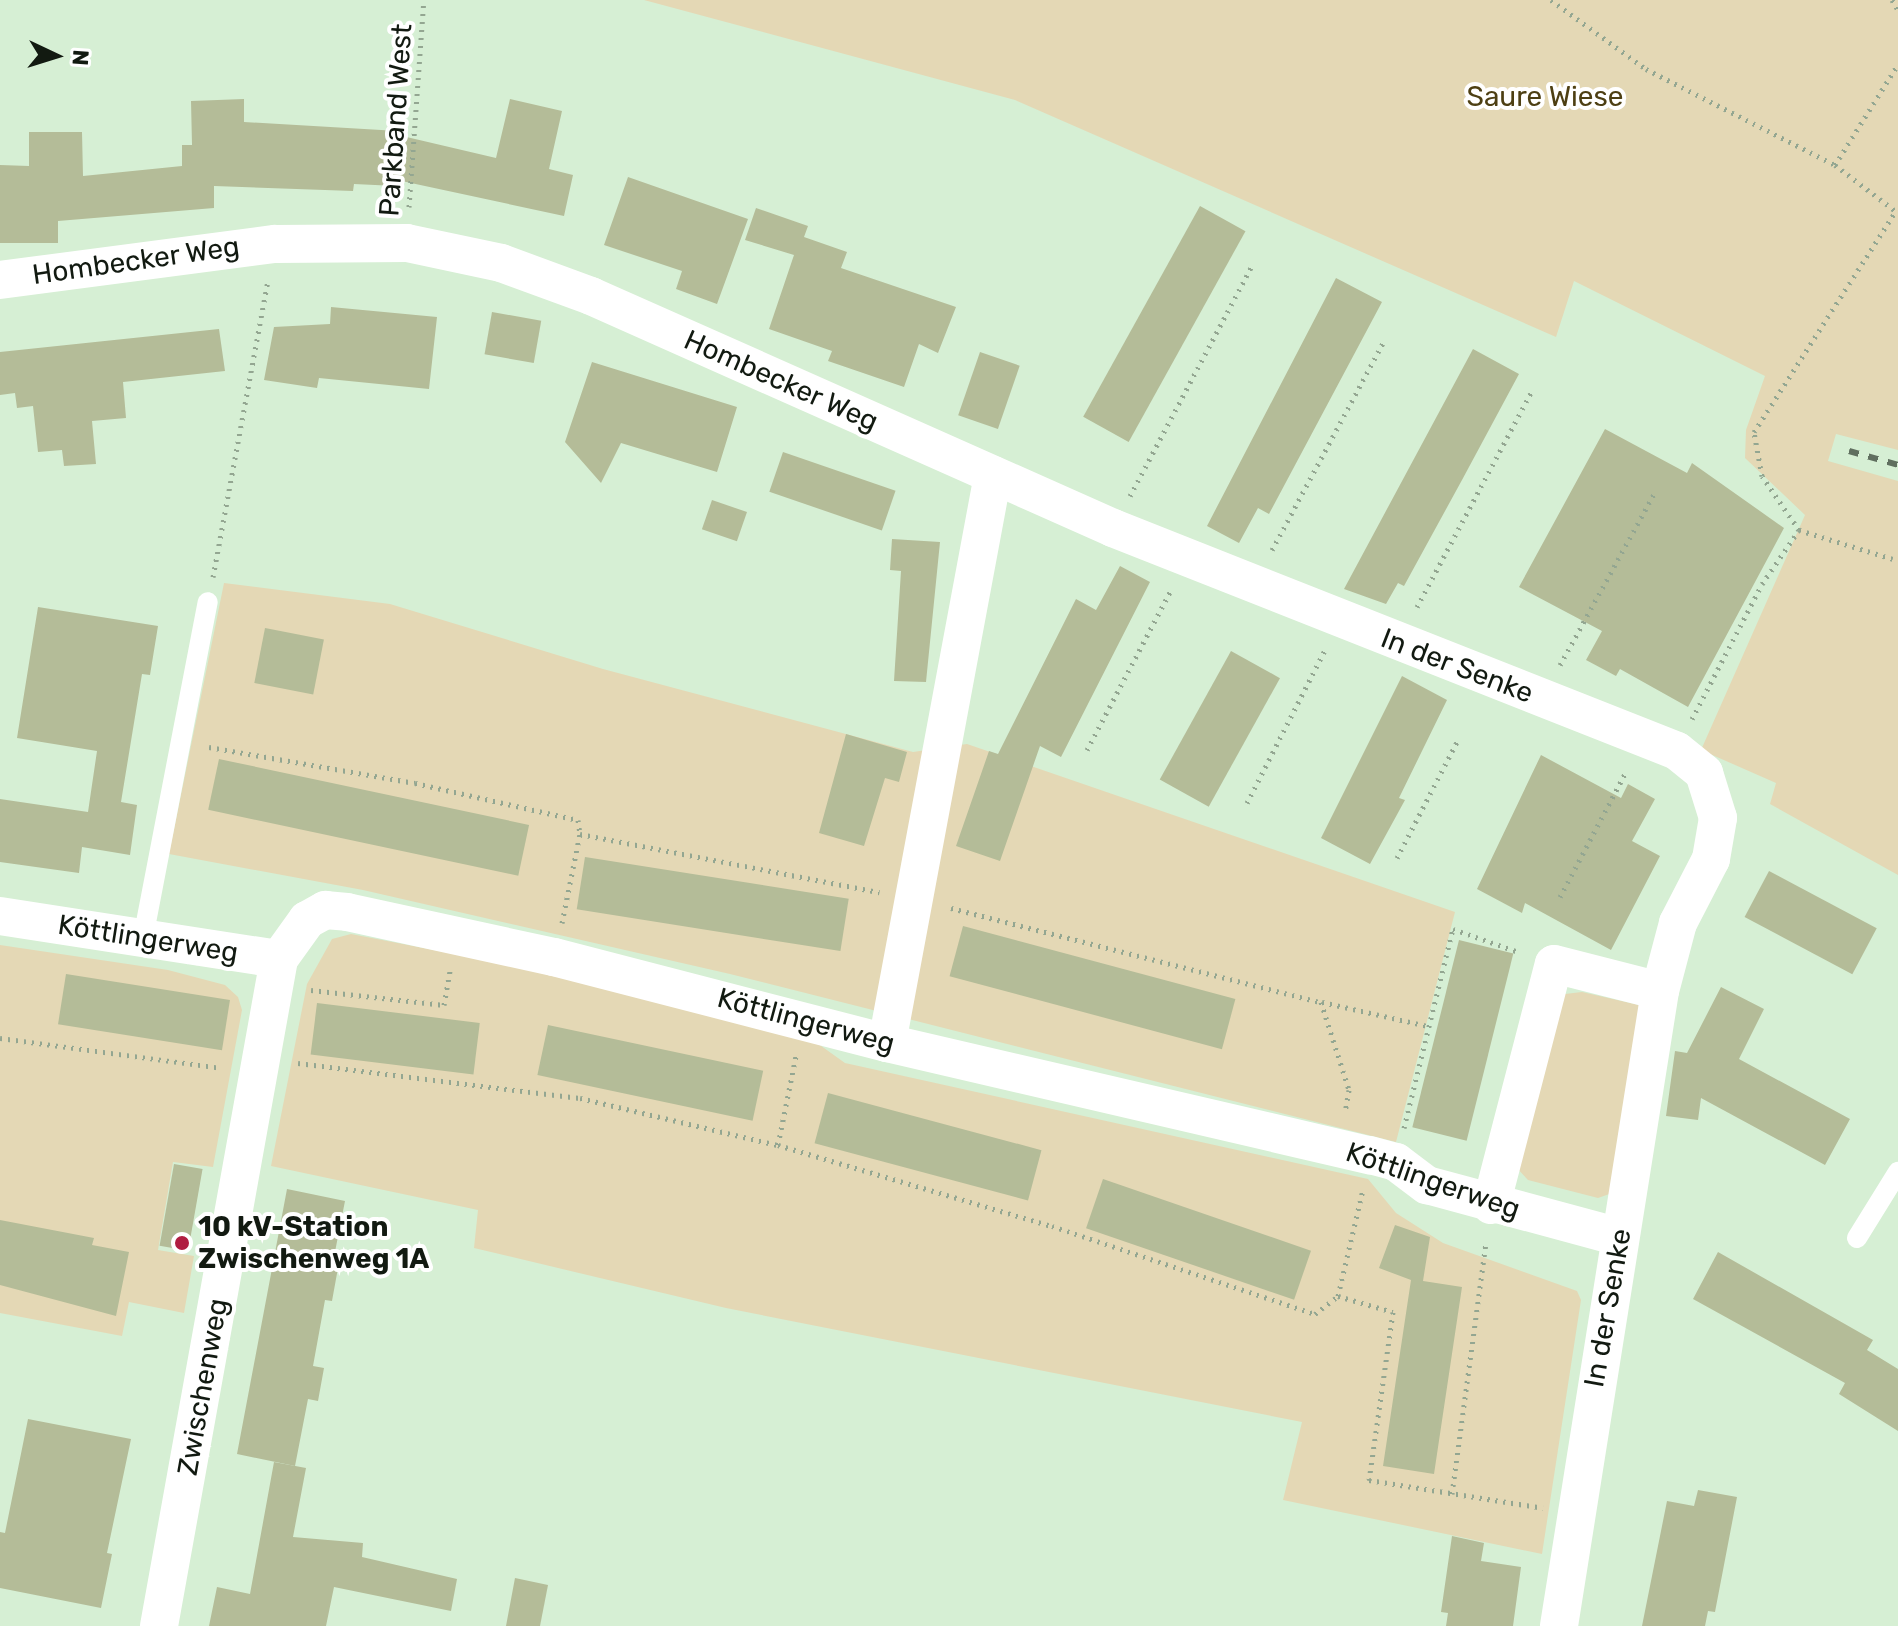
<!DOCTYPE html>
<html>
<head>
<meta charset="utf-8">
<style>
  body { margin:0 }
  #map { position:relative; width:1898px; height:1626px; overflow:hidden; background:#d6efd4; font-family:Rubik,sans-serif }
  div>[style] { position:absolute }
  .green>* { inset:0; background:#e4d8b5 }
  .building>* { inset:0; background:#b4bc98; transform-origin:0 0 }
  .path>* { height:5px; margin-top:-2.5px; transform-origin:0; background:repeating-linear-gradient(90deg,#93a691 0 2px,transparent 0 8px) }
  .lane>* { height:20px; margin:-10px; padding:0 10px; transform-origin:10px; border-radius:10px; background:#fff }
  .street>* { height:38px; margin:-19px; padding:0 19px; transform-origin:19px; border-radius:19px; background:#fff }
  .rail>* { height:6px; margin-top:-3px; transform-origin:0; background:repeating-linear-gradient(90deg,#606f5f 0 10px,transparent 0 20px) }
  .dots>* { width:22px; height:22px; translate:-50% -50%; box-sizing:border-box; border:4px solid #fff; border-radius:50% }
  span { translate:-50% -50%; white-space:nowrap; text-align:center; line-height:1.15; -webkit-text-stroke:8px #fff; paint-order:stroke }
  .park-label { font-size:28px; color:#4d3f13 }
  .street-label { font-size:28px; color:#121a11 }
  .poi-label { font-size:28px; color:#121a11; font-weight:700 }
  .left { translate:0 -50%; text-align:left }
  .north { position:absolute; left:16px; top:16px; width:80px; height:80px; -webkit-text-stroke:6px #fff; paint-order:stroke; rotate:94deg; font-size:22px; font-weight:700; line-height:32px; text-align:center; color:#121a11 }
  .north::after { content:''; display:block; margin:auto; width:28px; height:36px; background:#121a11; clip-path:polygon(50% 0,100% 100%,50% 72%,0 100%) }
</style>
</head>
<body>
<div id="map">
  <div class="green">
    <i style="clip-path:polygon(644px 0,1898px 0,1898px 450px,1836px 434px,1828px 461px,1898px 481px,1898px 875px,1770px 804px,1776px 783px,1701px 750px,1805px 515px,1745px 458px,1746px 430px,1765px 376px,1574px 281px,1556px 337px,1015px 100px)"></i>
    <i style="clip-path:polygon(224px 583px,390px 604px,603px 669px,913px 752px,967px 744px,1455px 912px,1396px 1142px,730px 974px,363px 890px,169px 854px)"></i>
    <i style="clip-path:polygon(351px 934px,491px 961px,810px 1038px,845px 1063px,1368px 1179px,1396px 1213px,1443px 1243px,1577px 1291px,1581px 1300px,1542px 1554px,1283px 1500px,1302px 1422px,726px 1308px,474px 1248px,478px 1210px,271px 1166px,307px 984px,332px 939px)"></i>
    <i style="clip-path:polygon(0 945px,168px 970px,225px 985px,238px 997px,242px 1010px,213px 1167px,173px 1162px,158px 1250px,194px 1256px,184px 1313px,129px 1302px,122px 1336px,0 1313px)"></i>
    <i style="clip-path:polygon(1582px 992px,1639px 1005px,1615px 1192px,1598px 1198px,1528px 1180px,1513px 1164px,1565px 994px)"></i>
  </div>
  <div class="building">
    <i style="clip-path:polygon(244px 99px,244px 122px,398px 131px,398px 135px,496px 158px,510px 99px,562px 111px,549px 169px,573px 175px,564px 216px,397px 180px,396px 186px,354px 184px,353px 191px,214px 186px,214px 208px,58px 221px,58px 243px,0 243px,0 165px,29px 166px,29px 132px,82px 132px,83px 176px,182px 166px,182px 145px,192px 145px,191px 101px)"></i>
    <i style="clip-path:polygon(628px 177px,748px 219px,717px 304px,676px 289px,682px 271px,604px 245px)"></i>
    <i style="left:1200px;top:206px;width:52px;height:241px;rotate:29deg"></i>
    <i style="clip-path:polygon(756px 208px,808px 226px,804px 237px,847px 252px,841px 268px,956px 307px,938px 353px,919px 344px,904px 387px,828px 361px,832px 351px,769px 329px,794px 255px,745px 240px)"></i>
    <i style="clip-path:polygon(1336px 278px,1382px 302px,1269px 514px,1258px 508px,1239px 543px,1207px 526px)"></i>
    <i style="clip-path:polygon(331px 307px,437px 317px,429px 389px,319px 378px,317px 388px,264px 380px,274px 327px,330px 324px)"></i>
    <i style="left:492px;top:312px;width:50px;height:43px;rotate:10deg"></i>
    <i style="clip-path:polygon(219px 329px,225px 371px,123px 382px,126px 418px,92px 421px,96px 464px,64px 466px,62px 450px,38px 452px,33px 406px,17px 408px,15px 393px,0 395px,0 352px)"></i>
    <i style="clip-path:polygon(1473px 349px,1519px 374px,1462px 480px,1404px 586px,1398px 583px,1386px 604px,1344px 589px)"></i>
    <i style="left:980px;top:352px;width:42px;height:67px;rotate:19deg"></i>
    <i style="clip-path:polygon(592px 362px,737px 407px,717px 472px,621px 443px,601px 483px,565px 442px)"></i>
    <i style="clip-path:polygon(1605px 429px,1687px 473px,1692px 463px,1784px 528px,1688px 707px,1620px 669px,1616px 676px,1586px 660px,1602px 631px,1519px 587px)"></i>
    <i style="left:783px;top:452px;width:119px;height:42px;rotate:19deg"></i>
    <i style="left:712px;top:500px;width:37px;height:31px;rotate:19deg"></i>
    <i style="clip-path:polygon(892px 539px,940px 542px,926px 682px,894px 681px,901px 571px,890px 570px)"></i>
    <i style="clip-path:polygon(1120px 566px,1150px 582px,1061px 757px,1040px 746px,1000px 861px,956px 846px,989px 751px,998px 754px,1076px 599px,1096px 610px)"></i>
    <i style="clip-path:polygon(38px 607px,158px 626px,150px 675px,142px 674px,121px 802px,137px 805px,130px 855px,82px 847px,79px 873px,0 862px,0 799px,88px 812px,97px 751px,17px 738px)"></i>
    <i style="left:265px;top:628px;width:60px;height:56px;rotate:11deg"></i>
    <i style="left:1231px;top:651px;width:56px;height:147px;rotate:29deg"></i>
    <i style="clip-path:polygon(1402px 676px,1447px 700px,1399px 798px,1405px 800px,1370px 864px,1321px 838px)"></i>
    <i style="clip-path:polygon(846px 734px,907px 752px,899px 782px,885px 778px,864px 846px,819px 833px)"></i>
    <i style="clip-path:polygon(1541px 755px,1621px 798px,1628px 784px,1655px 799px,1632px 841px,1660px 856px,1611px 950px,1525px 903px,1522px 913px,1477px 889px)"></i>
    <i style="left:219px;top:759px;width:317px;height:52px;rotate:12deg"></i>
    <i style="left:585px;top:857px;width:267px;height:53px;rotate:9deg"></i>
    <i style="left:1769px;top:871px;width:122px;height:52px;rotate:28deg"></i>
    <i style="left:963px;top:926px;width:282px;height:52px;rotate:15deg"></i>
    <i style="left:1459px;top:940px;width:56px;height:193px;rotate:14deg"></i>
    <i style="left:66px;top:974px;width:166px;height:51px;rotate:9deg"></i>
    <i style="clip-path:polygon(1721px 987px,1764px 1009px,1739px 1059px,1850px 1119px,1825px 1165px,1701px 1098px,1698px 1120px,1666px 1116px,1675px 1051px,1687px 1053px)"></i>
    <i style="left:317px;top:1003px;width:164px;height:52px;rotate:7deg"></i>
    <i style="left:548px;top:1025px;width:220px;height:51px;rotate:12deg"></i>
    <i style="left:828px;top:1093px;width:221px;height:52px;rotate:15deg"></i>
    <i style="left:174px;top:1164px;width:29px;height:83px;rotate:10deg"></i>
    <i style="left:1103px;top:1179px;width:220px;height:52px;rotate:19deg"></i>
    <i style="clip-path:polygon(287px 1189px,345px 1201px,332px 1267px,338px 1268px,332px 1301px,325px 1300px,313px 1366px,324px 1368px,318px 1401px,308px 1399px,295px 1466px,237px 1454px)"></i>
    <i style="clip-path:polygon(0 1220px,94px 1238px,92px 1245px,129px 1252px,116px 1316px,0 1285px)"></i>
    <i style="clip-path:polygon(1395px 1225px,1430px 1237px,1423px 1281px,1462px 1287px,1434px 1474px,1383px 1466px,1411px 1280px,1379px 1268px)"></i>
    <i style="clip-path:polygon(1718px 1252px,1873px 1340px,1867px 1350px,1898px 1369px,1898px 1431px,1839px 1394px,1845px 1383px,1693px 1299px)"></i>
    <i style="clip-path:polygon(28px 1419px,131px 1439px,107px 1553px,112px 1554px,101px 1608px,0 1588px,0 1532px,5px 1533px)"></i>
    <i style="clip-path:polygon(274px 1462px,306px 1468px,293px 1537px,363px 1543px,362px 1557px,457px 1579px,451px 1611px,334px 1587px,326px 1626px,209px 1626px,217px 1587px,250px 1594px)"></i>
    <i style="clip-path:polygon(1698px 1490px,1737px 1497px,1715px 1612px,1708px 1611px,1705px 1626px,1642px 1626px,1667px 1501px,1694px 1506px)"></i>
    <i style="clip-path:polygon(1452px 1536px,1484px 1543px,1481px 1561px,1521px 1567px,1513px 1626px,1446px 1626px,1448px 1613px,1441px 1612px)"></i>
    <i style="clip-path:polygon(515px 1578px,548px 1585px,540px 1626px,506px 1626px)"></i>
  </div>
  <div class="path">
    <i style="left:1551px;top:0;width:117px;rotate:36deg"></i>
    <i style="left:1646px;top:69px;width:212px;rotate:26.9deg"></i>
    <i style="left:1835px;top:165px;width:78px;rotate:37.2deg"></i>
    <i style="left:1892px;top:0;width:12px;rotate:59deg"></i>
    <i style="left:1835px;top:165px;width:119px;rotate:-58deg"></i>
    <i style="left:409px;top:207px;width:208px;rotate:-85.9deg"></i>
    <i style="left:1130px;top:496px;width:259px;rotate:-62.1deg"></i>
    <i style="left:1799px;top:530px;width:98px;rotate:17.1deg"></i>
    <i style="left:1272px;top:550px;width:235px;rotate:-61.8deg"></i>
    <i style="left:213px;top:577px;width:302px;rotate:-79.5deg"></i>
    <i style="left:1417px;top:607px;width:247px;rotate:-62deg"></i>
    <i style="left:1560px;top:665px;width:195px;rotate:-61.2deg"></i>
    <i style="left:1692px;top:719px;width:152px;rotate:-62.6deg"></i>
    <i style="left:1762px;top:584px;width:65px;rotate:-55.6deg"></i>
    <i style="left:1799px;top:530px;width:65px;rotate:-124.4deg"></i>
    <i style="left:1762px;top:476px;width:45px;rotate:-100.3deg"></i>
    <i style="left:1754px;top:432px;width:263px;rotate:-57.3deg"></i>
    <i style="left:209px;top:747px;width:209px;rotate:9.9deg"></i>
    <i style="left:415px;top:783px;width:167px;rotate:12.8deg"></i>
    <i style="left:578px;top:820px;width:14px;rotate:82deg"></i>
    <i style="left:580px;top:834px;width:305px;rotate:11deg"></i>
    <i style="left:1087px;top:750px;width:183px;rotate:-62.3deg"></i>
    <i style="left:1247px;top:803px;width:172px;rotate:-63deg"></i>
    <i style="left:1397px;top:858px;width:135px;rotate:-62.7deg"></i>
    <i style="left:1560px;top:897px;width:141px;rotate:-62.2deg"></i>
    <i style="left:951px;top:908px;width:382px;rotate:14.3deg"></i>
    <i style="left:1321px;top:1002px;width:92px;rotate:72.3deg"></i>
    <i style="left:1349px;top:1090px;width:23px;rotate:100deg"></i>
    <i style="left:562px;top:923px;width:91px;rotate:-78.6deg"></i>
    <i style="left:311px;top:990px;width:134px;rotate:6.4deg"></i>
    <i style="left:444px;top:1005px;width:35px;rotate:-80deg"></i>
    <i style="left:1322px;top:1002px;width:109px;rotate:12.8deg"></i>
    <i style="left:0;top:1038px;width:223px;rotate:7.7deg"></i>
    <i style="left:298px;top:1063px;width:284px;rotate:7.1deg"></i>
    <i style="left:580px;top:1098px;width:204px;rotate:13.4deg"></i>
    <i style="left:778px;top:1145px;width:286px;rotate:16.5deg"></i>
    <i style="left:1052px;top:1226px;width:277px;rotate:18.5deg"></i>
    <i style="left:1315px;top:1314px;width:29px;rotate:-38deg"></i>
    <i style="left:1338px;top:1296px;width:110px;rotate:-76.8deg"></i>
    <i style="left:1404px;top:1128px;width:205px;rotate:-76.2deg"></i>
    <i style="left:1453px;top:929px;width:70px;rotate:19.2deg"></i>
    <i style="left:778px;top:1145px;width:91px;rotate:-78.6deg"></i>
    <i style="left:1338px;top:1296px;width:57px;rotate:16.2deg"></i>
    <i style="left:1393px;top:1312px;width:170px;rotate:98.1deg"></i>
    <i style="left:1369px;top:1480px;width:176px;rotate:9.1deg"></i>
    <i style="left:1452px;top:1494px;width:255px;rotate:-82.3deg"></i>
  </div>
  <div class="lane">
    <i style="left:143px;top:938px;width:342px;rotate:-79.1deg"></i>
    <i style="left:1857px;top:1238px;width:78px;rotate:-58.2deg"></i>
  </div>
  <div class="street">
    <i style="left:0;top:280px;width:277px;rotate:-7.5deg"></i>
    <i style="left:275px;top:244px;width:132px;rotate:-0.4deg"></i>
    <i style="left:407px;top:243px;width:96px;rotate:12deg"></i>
    <i style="left:501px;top:263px;width:96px;rotate:20.1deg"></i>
    <i style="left:591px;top:296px;width:571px;rotate:23.96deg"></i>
    <i style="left:1113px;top:528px;width:606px;rotate:21.57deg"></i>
    <i style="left:1677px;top:751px;width:35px;rotate:39deg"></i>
    <i style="left:1704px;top:773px;width:47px;rotate:72.7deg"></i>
    <i style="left:1718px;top:818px;width:42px;rotate:99.7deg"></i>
    <i style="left:1711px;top:859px;width:72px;rotate:117.3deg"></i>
    <i style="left:1678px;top:923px;width:70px;rotate:104.8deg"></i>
    <i style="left:1660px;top:991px;width:643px;rotate:99.04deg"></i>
    <i style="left:0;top:916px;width:282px;rotate:8.8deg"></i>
    <i style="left:279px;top:959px;width:48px;rotate:-54.3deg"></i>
    <i style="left:307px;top:920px;width:21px;rotate:-29deg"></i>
    <i style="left:325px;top:910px;width:22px;rotate:5deg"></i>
    <i style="left:347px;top:912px;width:212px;rotate:12.3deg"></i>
    <i style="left:554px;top:957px;width:344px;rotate:14.5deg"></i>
    <i style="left:887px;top:1043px;width:496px;rotate:13.1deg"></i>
    <i style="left:1370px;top:1155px;width:27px;rotate:15deg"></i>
    <i style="left:1396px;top:1162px;width:39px;rotate:37deg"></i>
    <i style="left:1427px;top:1185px;width:200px;rotate:15.1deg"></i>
    <i style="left:887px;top:1043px;width:578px;rotate:-79.43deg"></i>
    <i style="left:1491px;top:1205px;width:249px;rotate:-75.4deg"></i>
    <i style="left:1554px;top:964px;width:109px;rotate:14.3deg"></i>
    <i style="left:159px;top:1626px;width:678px;rotate:-79.8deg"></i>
  </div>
  <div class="rail">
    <i style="left:1849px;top:451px;width:51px;rotate:15.9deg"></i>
  </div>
  <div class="dots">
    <i style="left:182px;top:1243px;background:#b01d41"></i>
  </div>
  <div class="park-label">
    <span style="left:1545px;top:97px">Saure Wiese</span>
  </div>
  <div class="street-label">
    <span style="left:396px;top:120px;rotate:-86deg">Parkband West</span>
    <span style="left:136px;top:261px;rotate:-8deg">Hombecker Weg</span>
    <span style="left:781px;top:381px;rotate:24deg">Hombecker Weg</span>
    <span style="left:1457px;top:666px;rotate:21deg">In der Senke</span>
    <span style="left:148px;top:939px;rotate:9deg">Köttlingerweg</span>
    <span style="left:806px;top:1021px;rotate:15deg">Köttlingerweg</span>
    <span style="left:1433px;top:1181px;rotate:19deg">Köttlingerweg</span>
    <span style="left:1608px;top:1308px;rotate:-80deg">In der Senke</span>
    <span style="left:203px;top:1387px;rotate:-80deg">Zwischenweg</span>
  </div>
  <div class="poi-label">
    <span class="left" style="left:198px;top:1243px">10 kV-Station<br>Zwischenweg 1A</span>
  </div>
  <div class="north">N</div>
</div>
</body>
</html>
